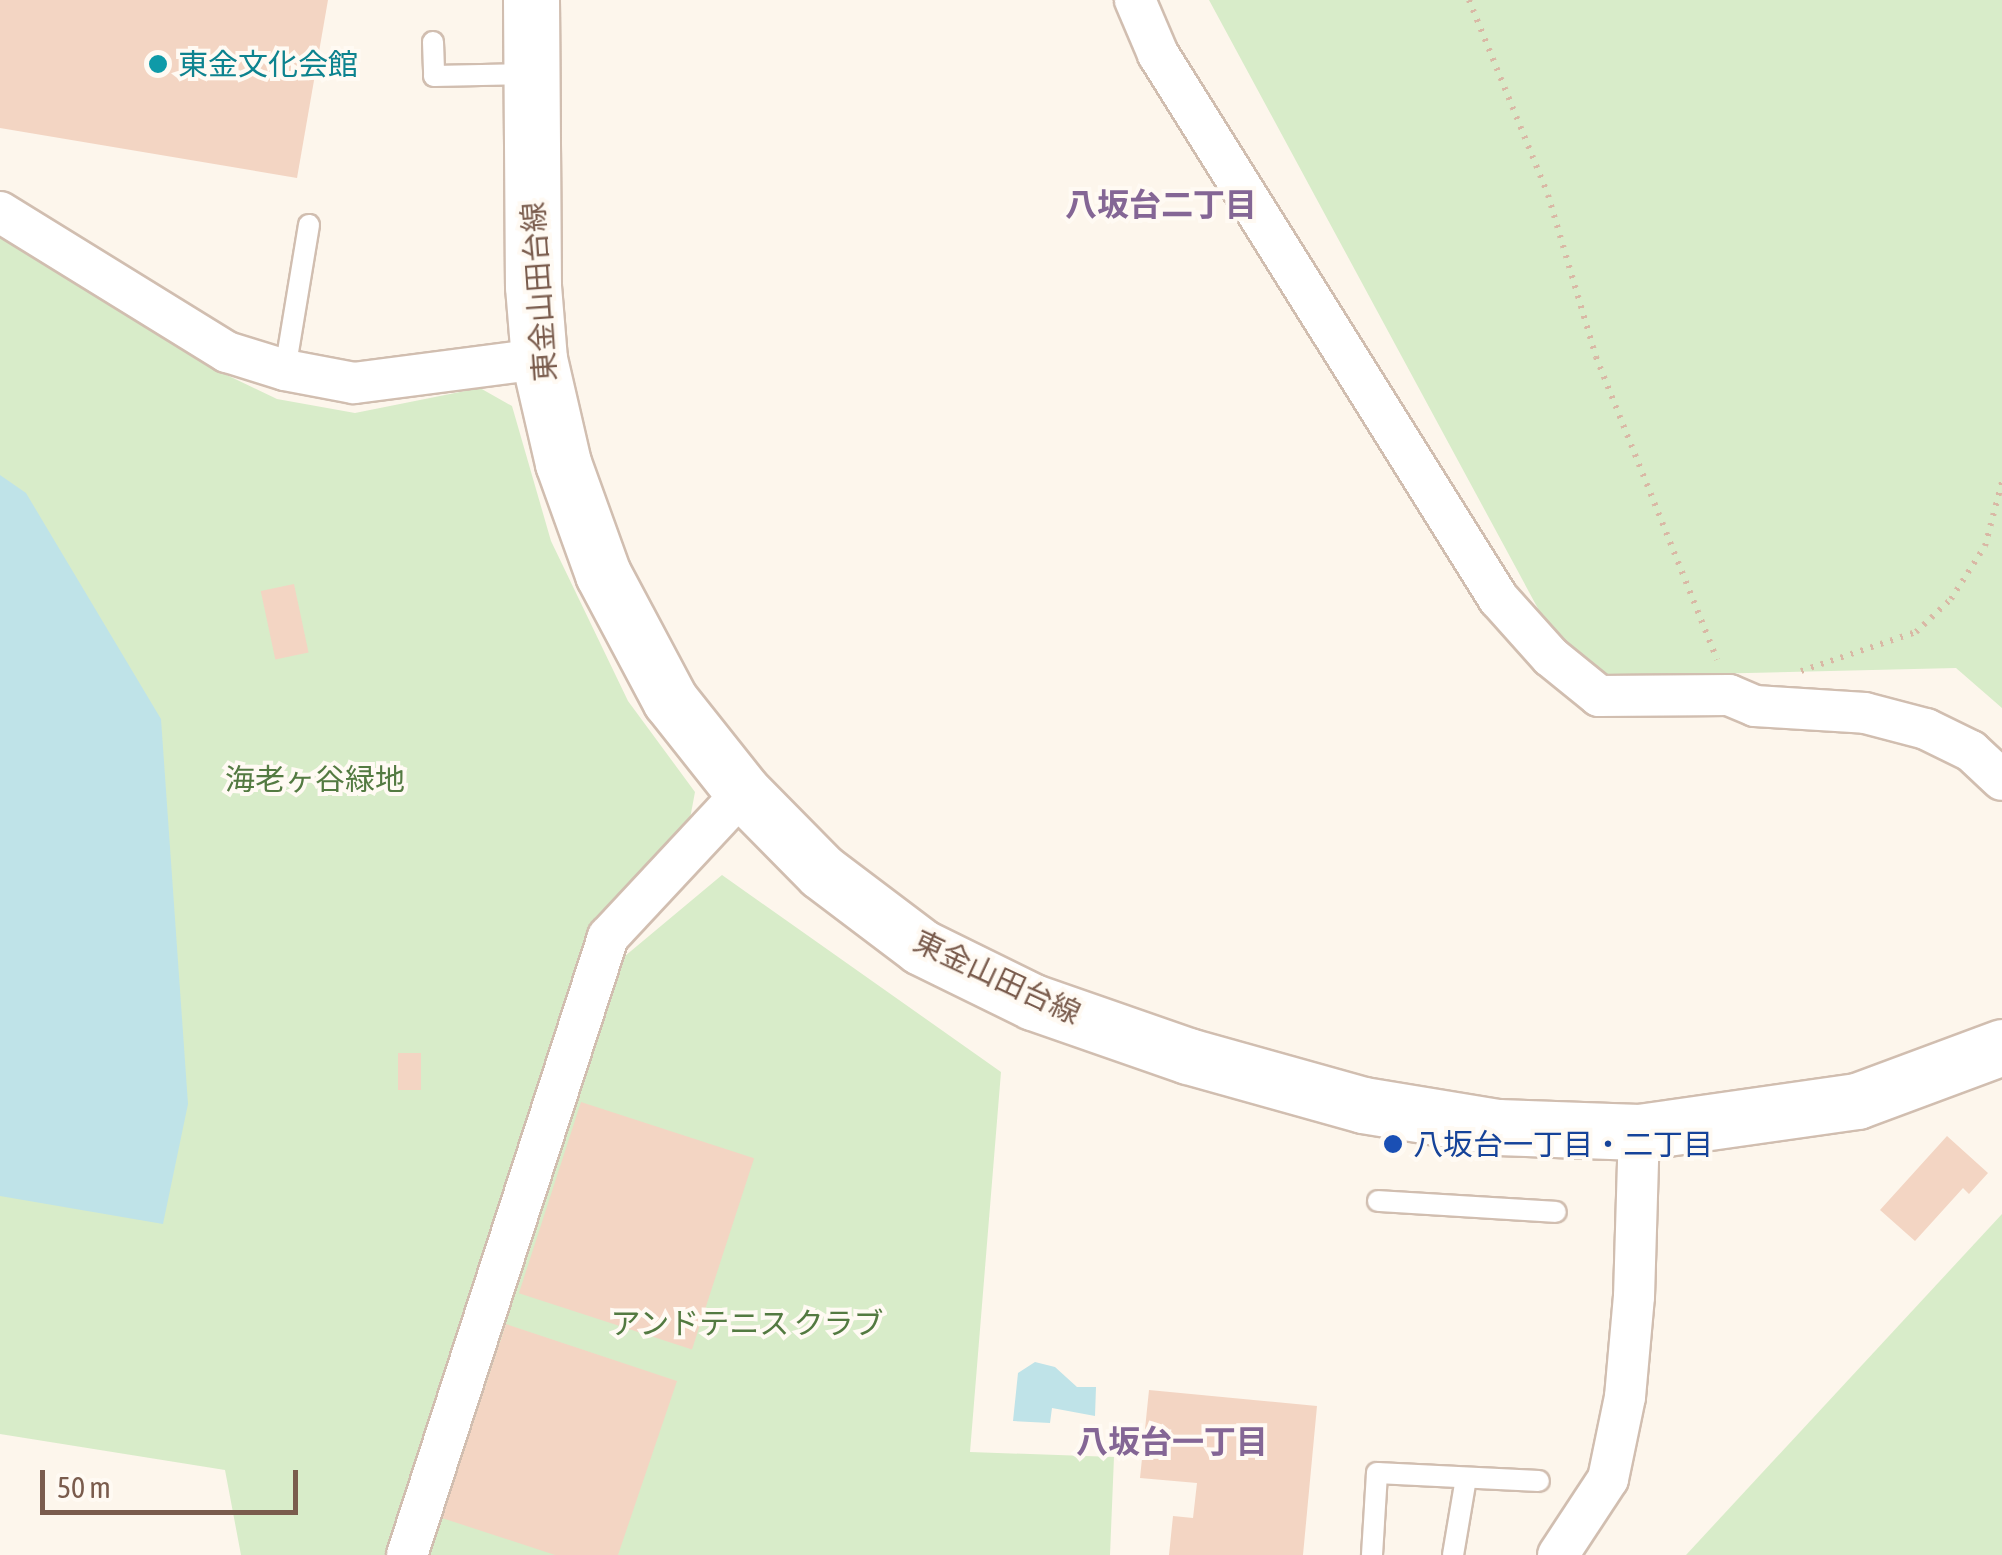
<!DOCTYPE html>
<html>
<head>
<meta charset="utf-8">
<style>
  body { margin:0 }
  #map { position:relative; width:2002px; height:1555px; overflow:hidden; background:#fdf6ec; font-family:"Asap Condensed","Noto Sans JP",sans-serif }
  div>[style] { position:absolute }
  .green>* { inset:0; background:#d8ecc9 }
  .water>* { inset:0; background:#bfe3e8 }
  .building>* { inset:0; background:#f3d5c3; transform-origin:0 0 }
  .path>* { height:6px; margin-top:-3px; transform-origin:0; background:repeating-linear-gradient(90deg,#d9b8a5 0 2.5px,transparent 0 10.5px) }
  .roads { filter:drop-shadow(2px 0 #d1beb0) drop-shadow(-2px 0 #d1beb0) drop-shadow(0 2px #d1beb0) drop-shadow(0 -2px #d1beb0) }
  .service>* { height:20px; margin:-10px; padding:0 10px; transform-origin:10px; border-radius:10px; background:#fff }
  .minor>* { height:40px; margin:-20px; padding:0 20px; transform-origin:20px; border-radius:20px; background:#fff }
  .secondary>* { height:55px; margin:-27.5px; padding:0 27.5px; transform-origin:27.5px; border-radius:27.5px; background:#fff }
  .dots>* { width:28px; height:28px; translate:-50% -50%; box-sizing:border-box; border:5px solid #fffaf3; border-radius:50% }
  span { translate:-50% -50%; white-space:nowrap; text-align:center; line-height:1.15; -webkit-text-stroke:8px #fffaf3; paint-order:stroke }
  .culture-label { font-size:30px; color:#0d838f }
  .left { translate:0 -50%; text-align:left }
  .street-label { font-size:30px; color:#7a5c4d }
  .park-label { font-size:30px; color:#537a41 }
  .transit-label { font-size:30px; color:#164399 }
  .neighbourhood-label { font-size:32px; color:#846695; font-weight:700 }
  .scale { position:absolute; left:40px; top:1470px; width:258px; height:45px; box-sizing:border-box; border:5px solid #7a5c4d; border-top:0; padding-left:12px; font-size:30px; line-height:35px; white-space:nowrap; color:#7a5c4d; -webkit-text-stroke:8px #fffaf3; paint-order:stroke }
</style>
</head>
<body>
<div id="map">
  <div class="green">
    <i style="clip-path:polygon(1209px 0,2002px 0,2002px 708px,1956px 668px,1575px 677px)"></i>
    <i style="clip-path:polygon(0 233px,208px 366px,277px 399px,355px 413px,480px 388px,512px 406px,551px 541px,628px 701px,695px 792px,689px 824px,595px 927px,389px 1555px,241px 1555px,225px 1470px,0 1434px)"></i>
    <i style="clip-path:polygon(722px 875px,1001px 1072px,970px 1452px,1114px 1457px,1110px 1555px,424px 1555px,625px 956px)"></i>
    <i style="clip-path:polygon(2002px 1214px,2002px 1555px,1686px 1555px)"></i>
  </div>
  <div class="water">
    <i style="clip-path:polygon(0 475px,26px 493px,161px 719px,188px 1104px,163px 1224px,0 1196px)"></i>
    <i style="clip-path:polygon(1035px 1362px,1055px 1367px,1077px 1387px,1096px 1387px,1095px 1416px,1052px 1408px,1050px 1423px,1013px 1421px,1018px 1373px)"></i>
  </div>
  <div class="building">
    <i style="clip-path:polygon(0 0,328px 0,297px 178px,0 128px)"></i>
    <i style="left:294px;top:584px;width:70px;height:34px;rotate:78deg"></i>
    <i style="left:398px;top:1053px;width:23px;height:37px"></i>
    <i style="left:581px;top:1102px;width:182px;height:201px;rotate:18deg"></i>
    <i style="clip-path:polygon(1947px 1136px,1988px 1173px,1969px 1194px,1963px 1188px,1915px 1241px,1880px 1210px)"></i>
    <i style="clip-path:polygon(506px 1324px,677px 1381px,618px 1555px,555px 1555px,442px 1518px)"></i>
    <i style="clip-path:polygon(1149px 1390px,1317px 1406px,1303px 1555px,1169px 1555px,1173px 1516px,1193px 1518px,1197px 1483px,1140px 1478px)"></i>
  </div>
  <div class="path">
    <i style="left:1469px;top:0;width:210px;rotate:67.9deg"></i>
    <i style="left:1548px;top:195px;width:169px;rotate:73.5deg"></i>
    <i style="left:1596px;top:357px;width:326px;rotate:68.2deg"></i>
    <i style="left:1801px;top:671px;width:121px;rotate:-18.7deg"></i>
    <i style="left:1916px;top:632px;width:48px;rotate:-43.3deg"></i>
    <i style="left:1951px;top:599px;width:63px;rotate:-57.3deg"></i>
    <i style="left:1985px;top:546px;width:66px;rotate:-75.1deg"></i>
  </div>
  <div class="roads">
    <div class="service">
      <i style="left:433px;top:42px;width:34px;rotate:88deg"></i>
      <i style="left:434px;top:76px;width:95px;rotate:-1.2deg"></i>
      <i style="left:285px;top:370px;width:147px;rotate:-80.6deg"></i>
      <i style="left:1378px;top:1201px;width:178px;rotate:3.5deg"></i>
      <i style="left:1372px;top:1555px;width:82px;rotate:-86.5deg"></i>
      <i style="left:1377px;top:1473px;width:162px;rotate:2.8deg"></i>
      <i style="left:1453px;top:1555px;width:78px;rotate:-80.4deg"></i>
    </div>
    <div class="minor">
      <i style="left:1135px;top:0;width:59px;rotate:66.9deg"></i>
      <i style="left:1158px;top:54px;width:642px;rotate:57.99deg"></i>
      <i style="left:1498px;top:598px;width:79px;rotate:48.1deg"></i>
      <i style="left:1551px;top:657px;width:62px;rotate:39.1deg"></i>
      <i style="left:1599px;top:696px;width:130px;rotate:-0.4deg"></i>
      <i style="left:1729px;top:695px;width:28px;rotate:23deg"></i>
      <i style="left:1755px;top:706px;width:110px;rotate:3.6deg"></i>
      <i style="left:1865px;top:713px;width:63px;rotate:14.7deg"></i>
      <i style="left:1926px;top:729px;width:50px;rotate:26.1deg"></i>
      <i style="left:1971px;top:751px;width:42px;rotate:43.1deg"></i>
      <i style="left:0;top:212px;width:267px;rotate:31.7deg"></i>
      <i style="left:227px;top:352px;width:61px;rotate:17.2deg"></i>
      <i style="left:285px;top:370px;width:70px;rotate:10.7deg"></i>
      <i style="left:354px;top:383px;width:187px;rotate:-7.4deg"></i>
      <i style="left:407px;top:1555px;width:650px;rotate:-71.98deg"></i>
      <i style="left:608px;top:937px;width:198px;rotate:-47deg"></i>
      <i style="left:1558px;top:1555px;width:91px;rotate:-56.7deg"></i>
      <i style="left:1608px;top:1479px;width:84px;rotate:-78.3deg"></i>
      <i style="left:1625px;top:1397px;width:100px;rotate:-84.9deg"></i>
      <i style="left:1634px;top:1297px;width:165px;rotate:-88.3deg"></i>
    </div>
    <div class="secondary">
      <i style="left:531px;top:0;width:286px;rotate:89.6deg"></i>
      <i style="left:533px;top:286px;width:73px;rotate:85.3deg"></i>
      <i style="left:539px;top:359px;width:107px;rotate:77deg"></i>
      <i style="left:563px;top:463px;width:118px;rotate:70.2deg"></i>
      <i style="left:603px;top:574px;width:143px;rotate:62deg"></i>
      <i style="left:670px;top:700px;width:117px;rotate:51.6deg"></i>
      <i style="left:743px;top:792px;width:112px;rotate:45.4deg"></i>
      <i style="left:822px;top:872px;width:124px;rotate:37.1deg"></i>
      <i style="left:921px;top:947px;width:125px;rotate:26.2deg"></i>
      <i style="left:1033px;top:1002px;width:164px;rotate:19.2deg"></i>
      <i style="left:1188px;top:1056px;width:182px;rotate:15.6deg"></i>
      <i style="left:1363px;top:1105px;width:137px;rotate:9.3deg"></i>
      <i style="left:1498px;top:1127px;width:141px;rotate:2deg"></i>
      <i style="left:1639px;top:1132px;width:220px;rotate:-8.1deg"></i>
      <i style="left:1857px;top:1101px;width:155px;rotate:-20.4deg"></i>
    </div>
  </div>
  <div class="dots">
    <i style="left:158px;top:64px;background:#0f9aa8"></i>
    <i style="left:1393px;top:1144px;background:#1a4fb4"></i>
  </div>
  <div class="culture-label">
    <span class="left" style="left:178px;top:64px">東金文化会館</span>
  </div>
  <div class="street-label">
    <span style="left:539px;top:292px;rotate:-94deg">東金山田台線</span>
    <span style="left:997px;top:977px;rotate:25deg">東金山田台線</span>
  </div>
  <div class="park-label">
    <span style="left:315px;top:779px">海老ヶ谷緑地</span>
    <span style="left:747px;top:1323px">アンドテニス クラブ</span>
  </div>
  <div class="transit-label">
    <span class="left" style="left:1413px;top:1144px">八坂台一丁目・二丁目</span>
  </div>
  <div class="neighbourhood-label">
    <span style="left:1161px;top:205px">八坂台二丁目</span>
    <span style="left:1172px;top:1442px">八坂台一丁目</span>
  </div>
  <div class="scale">50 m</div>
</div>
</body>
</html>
